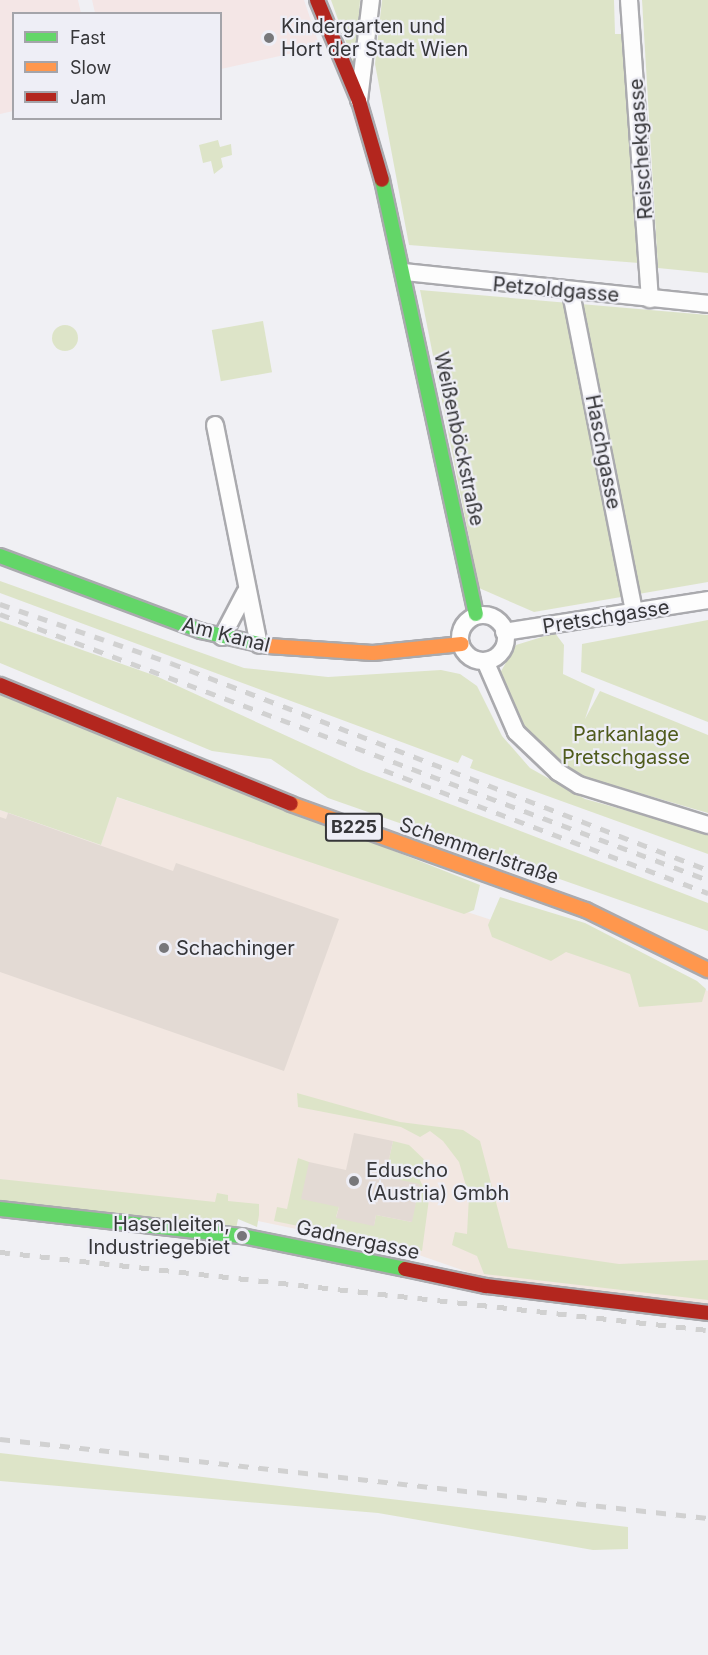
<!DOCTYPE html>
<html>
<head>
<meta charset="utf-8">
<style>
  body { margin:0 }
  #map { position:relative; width:708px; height:1655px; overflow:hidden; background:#f0f0f4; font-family:Inter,sans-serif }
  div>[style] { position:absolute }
  .commercial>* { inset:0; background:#f2e7e1 }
  .education>* { inset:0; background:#f4e6e6 }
  .green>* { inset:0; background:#dde4c8; transform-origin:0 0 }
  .round { border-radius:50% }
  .building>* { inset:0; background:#e3dad4 }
  .roads { filter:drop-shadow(2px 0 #aaaaae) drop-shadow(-2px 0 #aaaaae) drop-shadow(0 2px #aaaaae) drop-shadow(0 -2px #aaaaae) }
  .street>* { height:16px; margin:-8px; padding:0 8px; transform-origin:8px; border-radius:8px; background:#fdfdfd }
  .street>.ring { margin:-8px; padding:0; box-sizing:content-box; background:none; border:16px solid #fdfdfd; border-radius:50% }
  .fast>* { height:14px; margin:-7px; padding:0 7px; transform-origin:7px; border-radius:7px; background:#63d668 }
  .slow>* { height:14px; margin:-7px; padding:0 7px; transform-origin:7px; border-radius:7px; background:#ff974d }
  .jam>* { height:14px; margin:-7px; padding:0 7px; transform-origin:7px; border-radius:7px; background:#b3261e }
  .rail>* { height:4.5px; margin-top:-2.25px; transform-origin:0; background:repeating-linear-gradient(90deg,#d1d1d1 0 10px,transparent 0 20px) }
  .dots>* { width:16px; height:16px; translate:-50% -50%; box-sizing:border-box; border:3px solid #eeeef6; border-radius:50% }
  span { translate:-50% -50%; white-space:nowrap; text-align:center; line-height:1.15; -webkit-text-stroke:4.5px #eeeef6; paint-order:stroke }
  .shield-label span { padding:2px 4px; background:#eeeef6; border:2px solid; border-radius:4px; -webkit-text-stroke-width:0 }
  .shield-label { font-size:18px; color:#363639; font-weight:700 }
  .poi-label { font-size:20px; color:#363639 }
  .left { translate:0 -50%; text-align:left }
  .right { translate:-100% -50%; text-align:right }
  .street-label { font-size:20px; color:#363639 }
  .park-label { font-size:20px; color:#4f5b1c }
  .legend { position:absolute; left:12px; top:12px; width:210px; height:108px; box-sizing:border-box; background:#eeeef6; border:2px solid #a4a4aa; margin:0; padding:8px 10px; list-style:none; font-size:18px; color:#363639 }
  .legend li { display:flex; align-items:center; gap:12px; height:30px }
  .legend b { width:30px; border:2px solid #a4a4aa }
</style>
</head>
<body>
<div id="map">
  <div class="commercial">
    <i style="clip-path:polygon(116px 797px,708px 991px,708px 1309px,488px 1279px,416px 1254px,258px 1221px,0 1179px,0 810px,101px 845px)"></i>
  </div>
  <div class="education">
    <i style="clip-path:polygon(0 0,78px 0,81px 13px,14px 14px,13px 111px,0 114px)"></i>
    <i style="clip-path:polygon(92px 0,304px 0,320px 47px,221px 69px,220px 14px,95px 13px)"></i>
  </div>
  <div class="green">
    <i style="clip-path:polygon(331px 0,360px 0,356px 70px)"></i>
    <i style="clip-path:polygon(382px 0,614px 0,615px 34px,626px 34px,639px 263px,409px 245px,375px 64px)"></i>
    <i style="clip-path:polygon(642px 0,708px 0,708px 273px,658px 268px)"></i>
    <i style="clip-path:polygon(218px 140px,220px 147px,231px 144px,232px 155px,221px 158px,223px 167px,214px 174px,211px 161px,203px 163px,199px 145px)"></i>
    <i style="clip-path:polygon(420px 290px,708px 315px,708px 582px,534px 612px,479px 588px)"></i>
    <i style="left:263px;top:321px;width:52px;height:52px;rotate:80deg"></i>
    <i class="round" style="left:52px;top:325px;width:26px;height:26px"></i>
    <i style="clip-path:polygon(0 581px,244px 668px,328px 677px,441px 670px,460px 674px,477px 686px,502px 736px,530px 768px,585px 799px,708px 833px,708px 854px,470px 768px,473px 760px,462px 755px,458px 763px,0 593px)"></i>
    <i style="clip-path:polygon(708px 620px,708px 722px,581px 672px,582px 644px)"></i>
    <i style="clip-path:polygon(0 621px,156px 676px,361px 770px,708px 903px,708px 931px,328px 798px,271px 759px,212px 751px,0 663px)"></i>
    <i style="clip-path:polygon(555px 633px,564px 645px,563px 674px,595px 689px,585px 719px,600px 691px,708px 735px,708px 813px,574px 774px,527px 735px,500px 686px,500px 673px,516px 645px)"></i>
    <i style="clip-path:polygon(0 695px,480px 885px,474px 910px,464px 914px,117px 797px,101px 845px,0 810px)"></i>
    <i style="clip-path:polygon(500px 897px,585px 923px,697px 981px,706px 989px,702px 1002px,639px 1007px,630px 974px,566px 952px,551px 961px,492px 937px,488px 925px)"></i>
    <i style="clip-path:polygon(297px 1093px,400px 1122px,463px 1130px,480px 1141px,508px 1248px,619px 1264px,708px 1260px,708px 1300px,484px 1274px,477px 1256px,452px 1245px,455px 1232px,467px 1234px,469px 1196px,459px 1162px,443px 1141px,430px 1131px,420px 1137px,401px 1127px,298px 1107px)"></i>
    <i style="clip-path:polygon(393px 1141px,409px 1145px,430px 1165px,418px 1176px,429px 1199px,422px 1251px,274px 1221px,277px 1207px,287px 1209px,298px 1158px,309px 1162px,339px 1207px,336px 1217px,374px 1225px,376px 1215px,412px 1222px,385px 1177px)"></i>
    <i style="clip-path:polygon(0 1179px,215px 1202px,217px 1193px,228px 1195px,228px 1201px,259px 1204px,259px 1215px,257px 1227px,238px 1219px,236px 1229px,0 1202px)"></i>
    <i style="clip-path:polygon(0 1453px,628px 1527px,628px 1549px,593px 1550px,378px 1513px,0 1481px)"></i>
  </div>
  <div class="building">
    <i style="clip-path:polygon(8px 813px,173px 871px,176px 863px,339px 919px,284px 1071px,0 972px,0 817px,6px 819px)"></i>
    <i style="clip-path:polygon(354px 1133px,393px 1141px,385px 1177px,420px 1184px,412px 1222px,376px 1215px,374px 1226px,336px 1218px,339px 1207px,301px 1199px,309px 1162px,346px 1170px)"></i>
  </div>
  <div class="roads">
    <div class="street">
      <i style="left:629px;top:0;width:300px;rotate:86deg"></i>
      <i style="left:359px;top:100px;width:101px;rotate:-83.2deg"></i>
      <i style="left:404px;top:272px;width:306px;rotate:6deg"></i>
      <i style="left:571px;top:293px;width:325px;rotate:78.8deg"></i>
      <i style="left:215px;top:425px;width:224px;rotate:78.7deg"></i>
      <i class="ring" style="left:460px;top:615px;width:30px;height:30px"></i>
      <i style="left:504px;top:632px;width:206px;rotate:-8.9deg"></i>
      <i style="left:222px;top:637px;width:50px;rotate:-62.4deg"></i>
      <i style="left:486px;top:663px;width:75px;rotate:66.5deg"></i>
      <i style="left:516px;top:732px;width:58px;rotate:43.6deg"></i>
      <i style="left:558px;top:772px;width:25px;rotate:32deg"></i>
      <i style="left:579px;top:785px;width:135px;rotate:17.2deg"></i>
    </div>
    <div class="fast">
      <i style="left:382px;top:180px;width:444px;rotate:77.8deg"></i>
      <i style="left:0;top:556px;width:215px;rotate:20.5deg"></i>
      <i style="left:201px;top:631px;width:69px;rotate:12.6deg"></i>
      <i style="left:0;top:1209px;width:244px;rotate:6.4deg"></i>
      <i style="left:242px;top:1236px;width:166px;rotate:11.4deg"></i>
    </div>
    <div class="slow">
      <i style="left:268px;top:646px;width:105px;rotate:3.8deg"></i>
      <i style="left:373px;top:653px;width:89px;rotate:-5.8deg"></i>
      <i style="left:291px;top:804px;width:313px;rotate:19.8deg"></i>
      <i style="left:586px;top:910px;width:136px;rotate:26.2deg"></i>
    </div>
    <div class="jam">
      <i style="left:317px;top:0;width:109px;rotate:67.4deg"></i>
      <i style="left:359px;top:101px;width:82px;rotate:73.8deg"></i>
      <i style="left:0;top:685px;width:314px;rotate:22.2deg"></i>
      <i style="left:405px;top:1269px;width:83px;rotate:11.9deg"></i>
      <i style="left:486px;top:1286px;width:224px;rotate:6.9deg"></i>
    </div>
  </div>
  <div class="rail">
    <i style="left:0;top:604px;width:181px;rotate:19deg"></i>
    <i style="left:171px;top:663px;width:576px;rotate:21.08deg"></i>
    <i style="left:0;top:614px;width:756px;rotate:20.59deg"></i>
    <i style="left:384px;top:770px;width:347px;rotate:20.8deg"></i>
    <i style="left:0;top:1252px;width:712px;rotate:6.29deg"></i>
    <i style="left:0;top:1439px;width:712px;rotate:6.37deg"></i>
  </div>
  <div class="dots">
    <i style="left:269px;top:38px;background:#77777a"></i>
    <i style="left:164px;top:948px;background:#77777a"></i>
    <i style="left:354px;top:1181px;background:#77777a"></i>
    <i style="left:242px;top:1236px;background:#77777a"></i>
  </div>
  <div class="shield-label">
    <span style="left:354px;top:827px">B225</span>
  </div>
  <div class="poi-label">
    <span class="left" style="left:281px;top:38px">Kindergarten und<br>Hort der Stadt Wien</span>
    <span class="left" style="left:176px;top:948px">Schachinger</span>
    <span class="left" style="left:366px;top:1182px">Eduscho<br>(Austria) Gmbh</span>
    <span class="right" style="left:230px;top:1236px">Hasenleiten,<br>Industriegebiet</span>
  </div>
  <div class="street-label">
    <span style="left:641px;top:149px;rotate:-94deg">Reischekgasse</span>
    <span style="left:556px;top:290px;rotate:5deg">Petzoldgasse</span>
    <span style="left:459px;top:439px;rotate:78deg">Weißenböckstraße</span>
    <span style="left:603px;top:452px;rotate:79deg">Haschgasse</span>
    <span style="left:606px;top:617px;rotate:-9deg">Pretschgasse</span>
    <span style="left:226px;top:635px;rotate:14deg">Am Kanal</span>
    <span style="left:479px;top:851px;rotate:19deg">Schemmerlstraße</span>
    <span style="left:358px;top:1240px;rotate:12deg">Gadnergasse</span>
  </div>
  <div class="park-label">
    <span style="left:626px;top:746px">Parkanlage<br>Pretschgasse</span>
  </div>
  <ul class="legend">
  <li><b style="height:8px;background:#63d668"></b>Fast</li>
  <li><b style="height:8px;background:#ff974d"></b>Slow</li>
  <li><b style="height:8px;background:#b3261e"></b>Jam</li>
  </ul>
</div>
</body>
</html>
